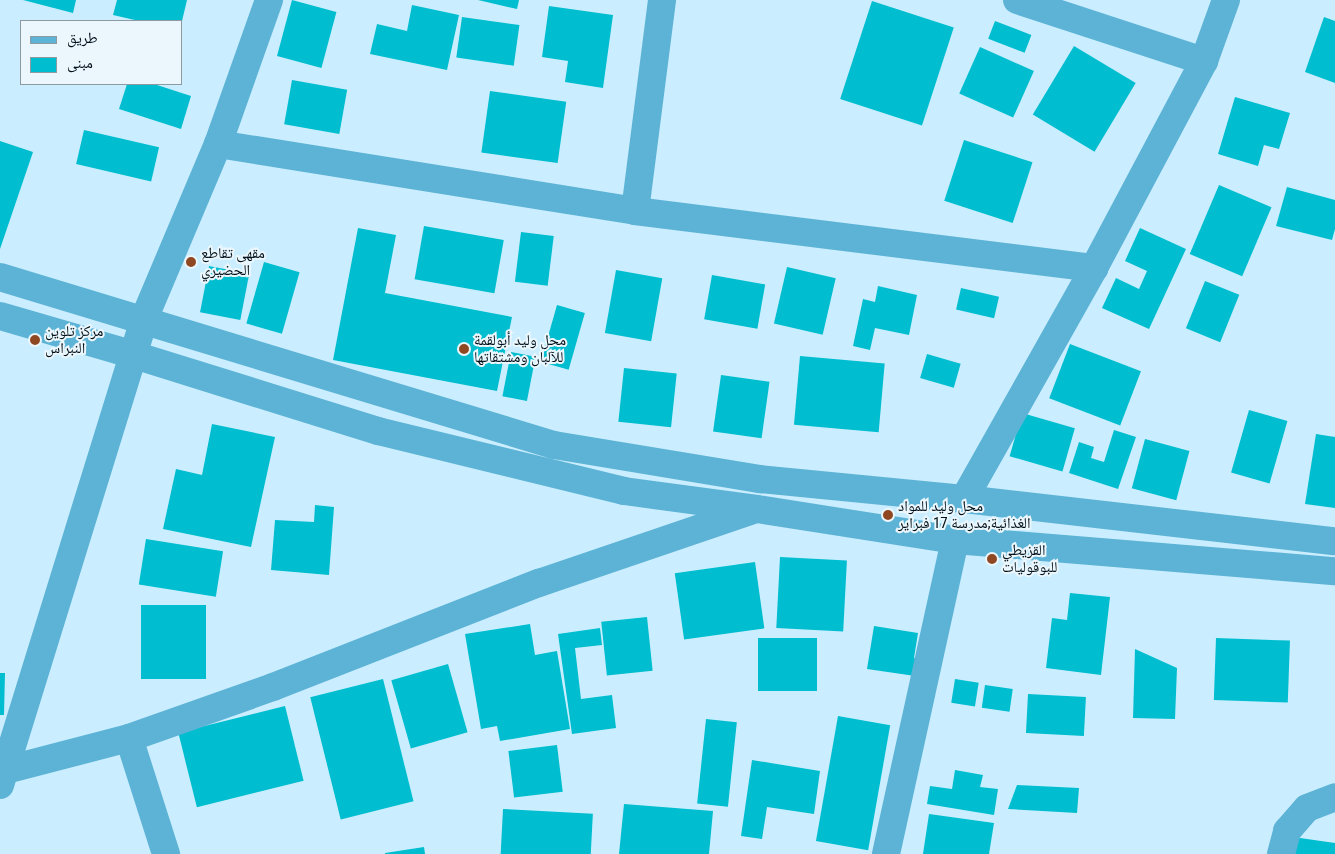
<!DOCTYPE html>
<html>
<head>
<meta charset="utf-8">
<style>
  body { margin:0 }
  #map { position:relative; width:1335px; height:854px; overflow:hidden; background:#caeeff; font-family:"Roboto Condensed","Noto Naskh Arabic",sans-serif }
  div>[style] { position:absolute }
  .building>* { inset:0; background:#00bed0; transform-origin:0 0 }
  .minor>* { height:28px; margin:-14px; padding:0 14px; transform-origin:14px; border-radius:14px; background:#5db3d6 }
  .dots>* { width:14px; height:14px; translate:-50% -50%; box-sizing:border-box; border:2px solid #ebf7fd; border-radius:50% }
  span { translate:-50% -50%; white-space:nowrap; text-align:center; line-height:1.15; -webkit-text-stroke:4px #ebf7fd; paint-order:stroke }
  .poi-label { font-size:15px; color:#000f18 }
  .left { translate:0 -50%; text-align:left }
  .legend { position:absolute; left:20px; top:20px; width:162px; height:65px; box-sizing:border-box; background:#ebf7fd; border:1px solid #8d9aa1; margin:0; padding:6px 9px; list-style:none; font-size:15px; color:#000f18 }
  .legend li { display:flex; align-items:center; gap:10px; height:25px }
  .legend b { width:25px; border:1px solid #8d9aa1 }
</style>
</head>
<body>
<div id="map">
  <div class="building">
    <i style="clip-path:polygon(23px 0,76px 0,73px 13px)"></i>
    <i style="clip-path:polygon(117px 0,187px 0,182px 21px,139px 21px,113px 15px)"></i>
    <i style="left:292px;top:0;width:46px;height:58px;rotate:15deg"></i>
    <i style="clip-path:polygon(478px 0,519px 0,517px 9px)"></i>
    <i style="left:872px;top:1px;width:86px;height:103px;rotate:18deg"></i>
    <i style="clip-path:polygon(412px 5px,459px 15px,447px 70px,370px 54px,377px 24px,407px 31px)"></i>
    <i style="clip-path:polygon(549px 6px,613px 15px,603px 88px,565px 82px,568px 61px,542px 57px)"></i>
    <i style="left:462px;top:17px;width:58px;height:41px;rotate:8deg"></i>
    <i style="clip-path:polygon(1324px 17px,1335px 21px,1335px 83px,1305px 72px)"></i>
    <i style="left:995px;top:21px;width:39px;height:19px;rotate:21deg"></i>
    <i style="left:1074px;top:46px;width:72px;height:80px;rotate:31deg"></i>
    <i style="left:980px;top:47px;width:59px;height:51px;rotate:24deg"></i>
    <i style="left:292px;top:80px;width:56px;height:45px;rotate:10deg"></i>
    <i style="clip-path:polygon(127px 84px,154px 84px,191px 96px,181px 129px,119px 109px)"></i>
    <i style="left:490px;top:91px;width:77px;height:62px;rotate:8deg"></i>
    <i style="clip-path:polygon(1235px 97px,1290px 113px,1279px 149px,1264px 145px,1258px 166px,1218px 154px)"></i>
    <i style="left:84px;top:130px;width:77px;height:35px;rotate:13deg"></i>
    <i style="left:964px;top:140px;width:72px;height:64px;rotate:18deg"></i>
    <i style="clip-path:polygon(0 141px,33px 152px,0 249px)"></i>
    <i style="left:1219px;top:185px;width:57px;height:75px;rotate:23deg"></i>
    <i style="clip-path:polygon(1287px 187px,1335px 200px,1335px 229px,1332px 240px,1276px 226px)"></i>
    <i style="left:424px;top:226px;width:81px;height:54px;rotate:10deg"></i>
    <i style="clip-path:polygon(358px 228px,396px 235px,385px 293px,512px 317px,497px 391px,333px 360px)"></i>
    <i style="clip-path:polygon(1140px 228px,1186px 249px,1149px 329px,1102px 308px,1116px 278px,1139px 289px,1147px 271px,1125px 261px)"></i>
    <i style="left:521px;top:232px;width:33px;height:50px;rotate:7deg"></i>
    <i style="left:264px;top:262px;width:37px;height:64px;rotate:16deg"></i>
    <i style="left:209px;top:266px;width:41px;height:47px;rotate:11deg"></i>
    <i style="left:787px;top:267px;width:50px;height:58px;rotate:13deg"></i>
    <i style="left:616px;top:270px;width:47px;height:64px;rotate:10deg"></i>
    <i style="left:712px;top:275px;width:54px;height:45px;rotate:10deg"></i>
    <i style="left:1205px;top:281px;width:37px;height:51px;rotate:22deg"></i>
    <i style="clip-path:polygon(878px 286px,917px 295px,909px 335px,875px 328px,870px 350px,853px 346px,863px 299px,875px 302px)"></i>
    <i style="left:961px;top:288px;width:39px;height:22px;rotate:13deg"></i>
    <i style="left:557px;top:305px;width:29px;height:59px;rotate:16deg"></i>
    <i style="left:1070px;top:344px;width:76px;height:58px;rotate:21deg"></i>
    <i style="left:511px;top:352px;width:25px;height:45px;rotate:11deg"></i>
    <i style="left:927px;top:354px;width:35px;height:25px;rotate:16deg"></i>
    <i style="left:800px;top:356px;width:85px;height:69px;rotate:5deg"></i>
    <i style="left:624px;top:368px;width:53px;height:54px;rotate:6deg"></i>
    <i style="left:721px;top:375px;width:49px;height:57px;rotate:8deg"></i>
    <i style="left:1249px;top:410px;width:40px;height:65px;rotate:16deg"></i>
    <i style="left:1022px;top:413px;width:55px;height:45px;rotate:16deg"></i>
    <i style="clip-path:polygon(212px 424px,275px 437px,251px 547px,163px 529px,176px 469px,202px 475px)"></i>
    <i style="clip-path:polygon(1114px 430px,1136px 437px,1118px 489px,1069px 473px,1079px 442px,1094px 447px,1091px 458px,1104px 462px)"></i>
    <i style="clip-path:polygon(1316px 434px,1335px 437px,1335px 508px,1305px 504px)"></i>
    <i style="left:1145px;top:439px;width:46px;height:51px;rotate:15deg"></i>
    <i style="clip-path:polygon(315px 505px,334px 507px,329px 575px,271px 570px,275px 520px,314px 522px)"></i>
    <i style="left:146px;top:539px;width:78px;height:46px;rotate:9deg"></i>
    <i style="left:780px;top:557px;width:67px;height:71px;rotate:3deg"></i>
    <i style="left:755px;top:562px;width:67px;height:81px;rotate:82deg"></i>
    <i style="clip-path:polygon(1070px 593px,1110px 597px,1101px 675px,1046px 668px,1052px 618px,1067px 620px)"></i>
    <i style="left:141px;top:605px;width:65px;height:74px"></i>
    <i style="left:647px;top:617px;width:54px;height:46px;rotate:84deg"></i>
    <i style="clip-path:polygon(530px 624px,535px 655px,557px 651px,570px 729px,500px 741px,497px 726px,481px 729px,465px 634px)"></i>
    <i style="clip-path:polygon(874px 626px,918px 633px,914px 658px,925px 660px,922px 677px,867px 669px)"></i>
    <i style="clip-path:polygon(600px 628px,602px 645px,575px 648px,581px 699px,612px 695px,616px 728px,572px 734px,558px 634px)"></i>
    <i style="left:758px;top:638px;width:59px;height:53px"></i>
    <i style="left:1216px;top:638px;width:74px;height:62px;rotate:2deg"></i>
    <i style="clip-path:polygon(1135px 649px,1177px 668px,1175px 719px,1133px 718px)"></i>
    <i style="left:448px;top:664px;width:71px;height:59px;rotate:74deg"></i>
    <i style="clip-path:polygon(0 673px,5px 673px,4px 715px,0 715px)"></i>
    <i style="left:383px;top:679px;width:126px;height:75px;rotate:76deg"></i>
    <i style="left:955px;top:679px;width:24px;height:24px;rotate:9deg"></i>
    <i style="left:985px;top:685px;width:28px;height:23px;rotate:8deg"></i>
    <i style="left:1028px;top:694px;width:58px;height:39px;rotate:3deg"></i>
    <i style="left:285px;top:706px;width:77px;height:110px;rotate:76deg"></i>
    <i style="left:838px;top:716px;width:53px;height:127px;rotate:10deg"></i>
    <i style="left:706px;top:719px;width:31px;height:85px;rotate:6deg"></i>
    <i style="left:557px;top:745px;width:47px;height:49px;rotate:83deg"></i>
    <i style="clip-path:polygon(752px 760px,820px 771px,814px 814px,767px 807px,762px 839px,741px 836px)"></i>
    <i style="clip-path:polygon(955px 770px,983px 775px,980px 787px,998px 789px,994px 815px,927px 804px,930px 786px,952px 789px)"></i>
    <i style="clip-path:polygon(1017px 785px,1079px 788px,1077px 813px,1008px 809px)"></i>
    <i style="clip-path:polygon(624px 804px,713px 811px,709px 854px,619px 854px)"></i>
    <i style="left:503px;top:809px;width:90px;height:45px;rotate:3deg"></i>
    <i style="clip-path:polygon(929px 814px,994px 823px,989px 854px,923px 854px)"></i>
    <i style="clip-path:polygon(1293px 837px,1335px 843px,1335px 854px,1291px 854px)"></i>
    <i style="clip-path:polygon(424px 847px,425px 854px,385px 854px,385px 853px)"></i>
  </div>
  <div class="minor">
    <i style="left:1017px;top:0;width:197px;rotate:18.1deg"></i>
    <i style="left:218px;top:144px;width:422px;rotate:9.1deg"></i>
    <i style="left:635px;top:211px;width:463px;rotate:7.1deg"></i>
    <i style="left:635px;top:211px;width:213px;rotate:-82.7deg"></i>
    <i style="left:0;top:277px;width:579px;rotate:16.87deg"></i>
    <i style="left:554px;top:445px;width:209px;rotate:9.4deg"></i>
    <i style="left:760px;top:479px;width:205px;rotate:5.6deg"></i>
    <i style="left:964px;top:499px;width:373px;rotate:6.5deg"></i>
    <i style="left:0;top:316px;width:140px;rotate:16.2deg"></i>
    <i style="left:134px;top:355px;width:256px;rotate:17.3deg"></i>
    <i style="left:378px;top:431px;width:253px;rotate:13.7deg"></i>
    <i style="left:624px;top:491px;width:134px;rotate:7.7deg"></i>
    <i style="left:757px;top:509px;width:200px;rotate:8.9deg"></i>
    <i style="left:955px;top:540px;width:381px;rotate:4.7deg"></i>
    <i style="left:964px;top:499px;width:265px;rotate:-60.6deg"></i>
    <i style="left:1094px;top:268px;width:234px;rotate:-62deg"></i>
    <i style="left:1204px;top:61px;width:65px;rotate:-70.2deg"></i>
    <i style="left:129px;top:738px;width:122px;rotate:72.3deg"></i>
    <i style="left:6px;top:770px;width:127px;rotate:-14.6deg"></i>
    <i style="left:129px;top:738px;width:153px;rotate:-19.5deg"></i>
    <i style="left:273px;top:687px;width:286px;rotate:-21.4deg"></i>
    <i style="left:539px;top:583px;width:224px;rotate:-18.8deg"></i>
    <i style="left:0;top:785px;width:488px;rotate:-72.8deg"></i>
    <i style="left:144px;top:319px;width:190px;rotate:-67.1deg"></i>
    <i style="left:218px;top:144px;width:153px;rotate:-70.5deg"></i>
    <i style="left:886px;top:854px;width:321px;rotate:-77.6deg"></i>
    <i style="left:1281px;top:854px;width:24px;rotate:-75deg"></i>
    <i style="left:1287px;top:831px;width:30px;rotate:-49deg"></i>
    <i style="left:1307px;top:808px;width:30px;rotate:-21deg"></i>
  </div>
  <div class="dots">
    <i style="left:191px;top:262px;background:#8f4822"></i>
    <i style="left:35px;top:340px;background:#8f4822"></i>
    <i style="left:464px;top:349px;background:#8f4822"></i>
    <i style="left:888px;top:515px;background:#8f4822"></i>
    <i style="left:992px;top:559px;background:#8f4822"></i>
  </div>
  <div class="poi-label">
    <span class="left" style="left:201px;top:262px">مقهى تقاطع<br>الحضيري</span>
    <span class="left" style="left:45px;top:340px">مركز تلوين<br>النبراس</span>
    <span class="left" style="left:474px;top:349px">محل وليد أبولقمة<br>للآلبان ومشتقاتها</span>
    <span class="left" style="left:898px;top:515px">محل وليد للمواد<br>الغذائية;مدرسة 17 فبراير</span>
    <span class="left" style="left:1002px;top:559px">القزيطي<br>للبوقوليات</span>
  </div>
  <ul class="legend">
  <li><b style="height:6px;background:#5db3d6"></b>طريق</li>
  <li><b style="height:14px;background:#00bed0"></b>مبنى</li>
  </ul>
</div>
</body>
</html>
